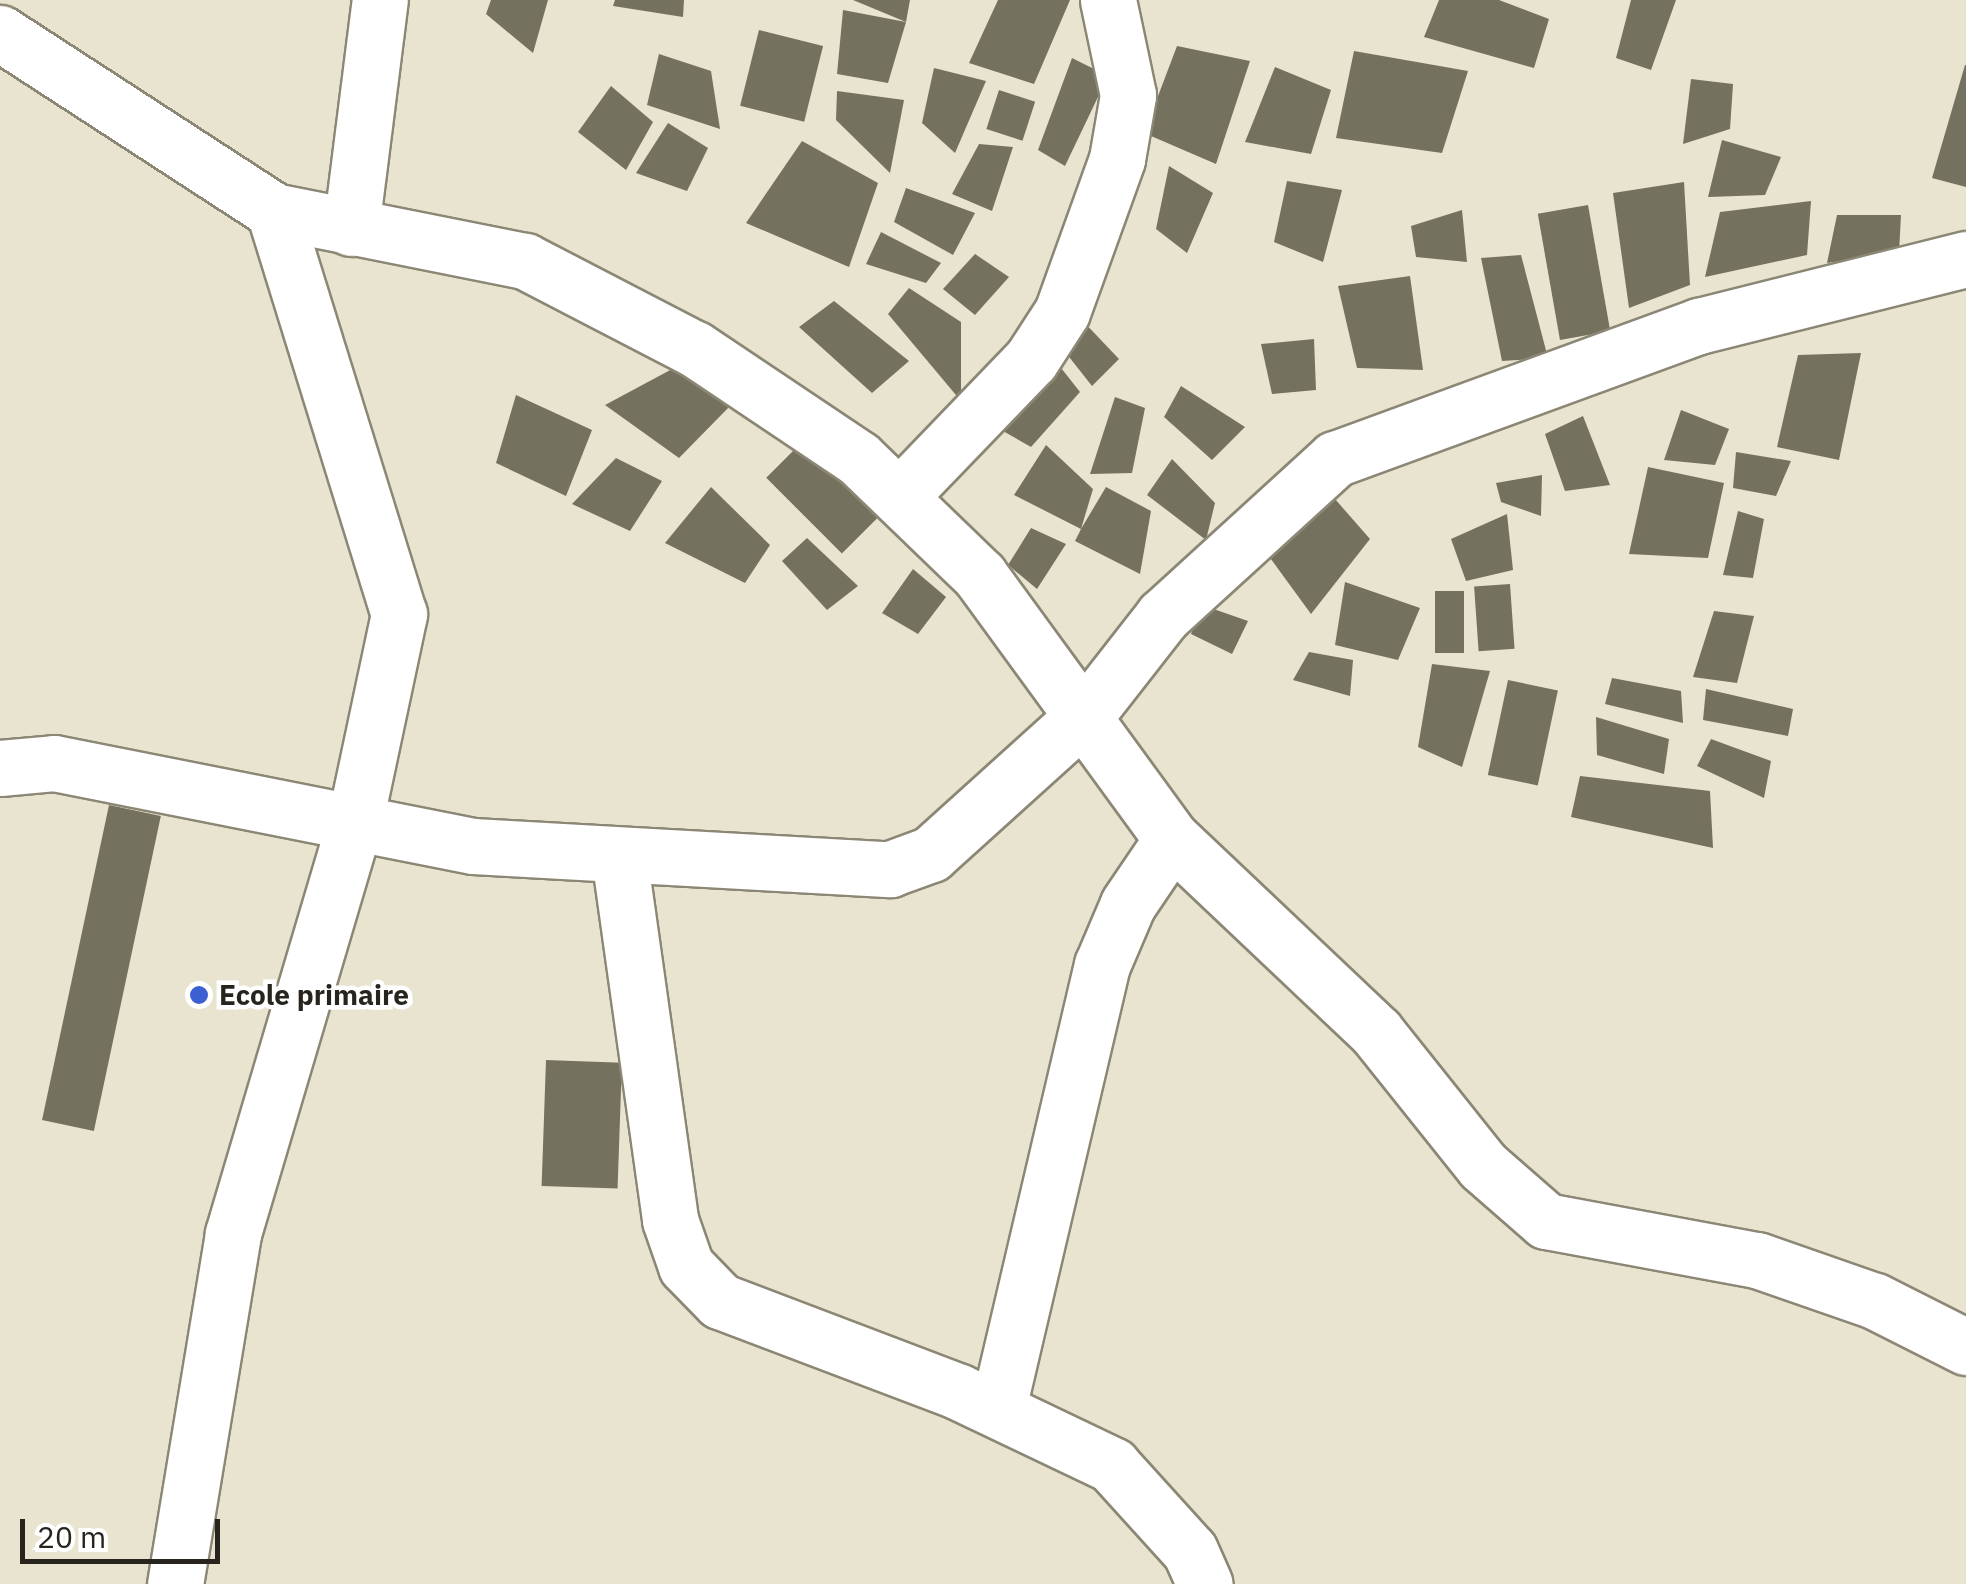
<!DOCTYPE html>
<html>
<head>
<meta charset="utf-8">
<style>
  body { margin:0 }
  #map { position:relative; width:1966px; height:1584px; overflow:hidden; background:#e9e4d0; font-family:"IBM Plex Sans",sans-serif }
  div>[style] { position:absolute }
  .building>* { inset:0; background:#75715f; transform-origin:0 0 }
  .roads { filter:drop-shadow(2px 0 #8c8775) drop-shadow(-2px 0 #8c8775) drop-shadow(0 2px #8c8775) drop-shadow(0 -2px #8c8775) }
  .minor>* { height:55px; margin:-27.5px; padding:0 27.5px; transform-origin:27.5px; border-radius:27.5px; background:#fff }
  .dots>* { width:28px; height:28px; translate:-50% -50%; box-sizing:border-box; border:5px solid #fff; border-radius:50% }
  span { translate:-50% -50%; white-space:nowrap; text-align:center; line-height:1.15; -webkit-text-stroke:9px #fff; paint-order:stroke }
  .poi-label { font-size:28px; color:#26241d; font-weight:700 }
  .left { translate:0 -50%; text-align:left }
  .scale { position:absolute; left:20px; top:1519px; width:200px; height:45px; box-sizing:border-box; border:5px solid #26241d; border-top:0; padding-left:12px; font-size:30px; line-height:35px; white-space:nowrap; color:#26241d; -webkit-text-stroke:8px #fff; paint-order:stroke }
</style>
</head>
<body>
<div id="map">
  <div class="building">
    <i style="clip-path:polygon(491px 0,548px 0,533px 53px,486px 14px)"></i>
    <i style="clip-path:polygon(615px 0,684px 0,683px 17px,613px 6px)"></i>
    <i style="clip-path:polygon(853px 0,910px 0,906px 22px)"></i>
    <i style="clip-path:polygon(998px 0,1070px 0,1034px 84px,969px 63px)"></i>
    <i style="clip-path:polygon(1439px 0,1499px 0,1549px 19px,1534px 68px,1424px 37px)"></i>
    <i style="clip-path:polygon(1631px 0,1676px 0,1651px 70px,1616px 58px)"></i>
    <i style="clip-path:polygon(843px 10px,906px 22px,888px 83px,837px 74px)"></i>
    <i style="left:759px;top:30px;width:66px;height:78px;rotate:14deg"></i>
    <i style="clip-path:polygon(1177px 46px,1250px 61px,1216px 164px,1144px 133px)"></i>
    <i style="clip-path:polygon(1354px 51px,1468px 71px,1442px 153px,1336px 138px)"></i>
    <i style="clip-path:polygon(659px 54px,711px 71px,720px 129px,647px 105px)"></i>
    <i style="clip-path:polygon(1072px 58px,1108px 76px,1065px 166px,1038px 150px)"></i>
    <i style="clip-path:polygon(1965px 65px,1966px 65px,1966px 187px,1932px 178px)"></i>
    <i style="clip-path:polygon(1275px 67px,1331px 90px,1311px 154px,1245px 142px)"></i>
    <i style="clip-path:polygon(934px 68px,986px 81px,955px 153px,922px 123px)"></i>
    <i style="clip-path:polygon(1691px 79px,1733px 84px,1730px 129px,1683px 144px)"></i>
    <i style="clip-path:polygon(611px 86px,653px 122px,626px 170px,578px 132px)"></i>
    <i style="left:999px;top:90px;width:38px;height:41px;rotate:18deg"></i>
    <i style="clip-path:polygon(837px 91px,904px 100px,890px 173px,836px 120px)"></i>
    <i style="clip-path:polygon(668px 123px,708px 148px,687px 191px,636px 173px)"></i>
    <i style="clip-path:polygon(1722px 140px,1781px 157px,1765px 195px,1708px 197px)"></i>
    <i style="clip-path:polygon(802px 141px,878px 183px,849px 267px,746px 223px)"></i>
    <i style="clip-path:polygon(979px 144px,1013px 147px,992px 211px,952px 194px)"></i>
    <i style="clip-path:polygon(1169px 166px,1213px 193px,1187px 253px,1156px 229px)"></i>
    <i style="clip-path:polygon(1287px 181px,1342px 190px,1323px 262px,1274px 242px)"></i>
    <i style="clip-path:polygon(1684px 182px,1690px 285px,1629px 308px,1613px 193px)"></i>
    <i style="clip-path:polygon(906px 188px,975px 213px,953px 255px,894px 222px)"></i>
    <i style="clip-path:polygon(1811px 201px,1807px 255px,1705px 277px,1720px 212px)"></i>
    <i style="left:1588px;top:205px;width:128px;height:51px;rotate:80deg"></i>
    <i style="clip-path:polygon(1462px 210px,1467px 262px,1416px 257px,1411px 226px)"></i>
    <i style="clip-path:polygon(1837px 215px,1901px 215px,1899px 253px,1827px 263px)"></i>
    <i style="clip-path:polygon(881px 232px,941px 263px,926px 283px,866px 264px)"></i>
    <i style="clip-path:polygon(975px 254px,1009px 277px,975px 315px,943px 289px)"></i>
    <i style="clip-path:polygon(1521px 255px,1548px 358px,1502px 361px,1481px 258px)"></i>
    <i style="clip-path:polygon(1410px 276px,1423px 370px,1357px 368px,1338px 286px)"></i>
    <i style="clip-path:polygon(909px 288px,961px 322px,961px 401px,888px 314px)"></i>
    <i style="clip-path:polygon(834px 301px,909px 361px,872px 393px,799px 327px)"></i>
    <i style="clip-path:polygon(1080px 318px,1119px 359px,1092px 386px,1062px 348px)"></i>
    <i style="clip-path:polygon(1314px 339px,1316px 390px,1272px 394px,1261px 344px)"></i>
    <i style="clip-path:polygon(1861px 353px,1839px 460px,1777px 447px,1798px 355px)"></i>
    <i style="clip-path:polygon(1054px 359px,1080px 392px,1031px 447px,987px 422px)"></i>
    <i style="clip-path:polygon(674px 368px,732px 404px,679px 458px,605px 405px)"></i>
    <i style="clip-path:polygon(1181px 386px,1245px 427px,1212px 460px,1164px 417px)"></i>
    <i style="clip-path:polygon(516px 395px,592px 430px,566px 496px,496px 463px)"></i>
    <i style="clip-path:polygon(1115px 397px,1145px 408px,1132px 473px,1090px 474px)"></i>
    <i style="clip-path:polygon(1681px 410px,1729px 429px,1715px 465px,1664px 460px)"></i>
    <i style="clip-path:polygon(1583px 416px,1610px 485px,1565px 491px,1545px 434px)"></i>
    <i style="left:803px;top:441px;width:107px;height:52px;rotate:45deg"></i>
    <i style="clip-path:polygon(1046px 445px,1093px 489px,1081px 529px,1106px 487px,1151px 511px,1140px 574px,1075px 541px,1081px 529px,1014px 495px)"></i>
    <i style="clip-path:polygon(1736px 452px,1791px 461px,1776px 496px,1733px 488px)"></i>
    <i style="clip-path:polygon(616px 458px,662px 481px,630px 531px,572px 504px)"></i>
    <i style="clip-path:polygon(1172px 459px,1215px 503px,1206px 540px,1147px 495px)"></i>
    <i style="clip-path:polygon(1648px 467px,1724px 483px,1708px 558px,1629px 554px)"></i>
    <i style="clip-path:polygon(1542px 475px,1541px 516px,1501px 502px,1496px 483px)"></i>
    <i style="clip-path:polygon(711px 487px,770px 545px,745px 583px,665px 543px)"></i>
    <i style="clip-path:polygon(1328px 491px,1370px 539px,1311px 614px,1263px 548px)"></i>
    <i style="clip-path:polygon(1738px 511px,1764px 519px,1753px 578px,1723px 575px)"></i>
    <i style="clip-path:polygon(1507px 514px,1513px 570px,1466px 581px,1451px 539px)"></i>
    <i style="clip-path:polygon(1031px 528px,1066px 544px,1037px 589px,1008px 565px)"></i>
    <i style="clip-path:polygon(807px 538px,858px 586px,827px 610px,782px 561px)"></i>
    <i style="clip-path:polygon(913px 569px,946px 597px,918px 634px,882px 613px)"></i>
    <i style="clip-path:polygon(1345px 582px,1420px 608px,1398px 660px,1335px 645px)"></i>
    <i style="left:1510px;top:584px;width:65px;height:36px;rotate:86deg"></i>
    <i style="left:1435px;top:591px;width:29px;height:62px"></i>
    <i style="clip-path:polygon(1202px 605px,1248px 621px,1232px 654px,1191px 634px)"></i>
    <i style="clip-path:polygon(1714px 611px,1754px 616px,1737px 683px,1693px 677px)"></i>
    <i style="clip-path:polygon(1309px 652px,1353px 660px,1350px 696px,1293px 680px)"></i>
    <i style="clip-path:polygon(1432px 664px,1490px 671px,1462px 767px,1418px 747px)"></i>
    <i style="clip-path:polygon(1612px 678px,1681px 691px,1683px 723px,1605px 704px)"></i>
    <i style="left:1508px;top:680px;width:51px;height:97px;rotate:12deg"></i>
    <i style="clip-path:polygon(1706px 689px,1793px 709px,1788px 736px,1703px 720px)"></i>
    <i style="clip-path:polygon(1596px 717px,1669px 739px,1664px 774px,1597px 755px)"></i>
    <i style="clip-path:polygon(1711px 739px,1771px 761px,1764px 798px,1697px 766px)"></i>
    <i style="clip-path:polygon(1580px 776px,1710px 791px,1713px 848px,1571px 817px)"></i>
    <i style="left:109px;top:805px;width:53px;height:322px;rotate:12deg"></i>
    <i style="left:546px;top:1060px;width:76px;height:126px;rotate:2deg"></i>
  </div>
  <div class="roads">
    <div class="minor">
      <i style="left:0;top:33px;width:327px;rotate:33deg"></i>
      <i style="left:274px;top:211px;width:422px;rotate:72.8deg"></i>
      <i style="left:399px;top:614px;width:216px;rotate:102deg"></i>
      <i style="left:354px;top:825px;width:427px;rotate:106.5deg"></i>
      <i style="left:233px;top:1234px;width:355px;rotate:99.4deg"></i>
      <i style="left:274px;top:211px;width:256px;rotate:11.3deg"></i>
      <i style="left:525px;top:261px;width:191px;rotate:27.4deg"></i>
      <i style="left:695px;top:349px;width:196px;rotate:33.8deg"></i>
      <i style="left:858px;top:458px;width:170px;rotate:44deg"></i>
      <i style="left:980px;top:576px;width:326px;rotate:53.9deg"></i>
      <i style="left:1172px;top:839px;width:281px;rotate:43.4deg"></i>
      <i style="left:1376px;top:1032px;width:171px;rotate:51.4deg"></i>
      <i style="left:1483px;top:1166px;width:84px;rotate:41.1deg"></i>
      <i style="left:1546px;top:1221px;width:215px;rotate:10.5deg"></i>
      <i style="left:1757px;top:1260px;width:125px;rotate:19.2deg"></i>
      <i style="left:1875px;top:1301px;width:102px;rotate:26.8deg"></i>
      <i style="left:351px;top:228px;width:230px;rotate:-82.8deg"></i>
      <i style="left:899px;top:497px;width:190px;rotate:-46.1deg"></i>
      <i style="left:1031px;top:360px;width:57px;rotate:-57.1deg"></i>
      <i style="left:1062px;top:312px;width:163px;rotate:-70.2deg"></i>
      <i style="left:1117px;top:159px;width:65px;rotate:-80.2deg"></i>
      <i style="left:1128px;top:95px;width:97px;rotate:-101.9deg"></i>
      <i style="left:0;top:768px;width:54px;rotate:-5.3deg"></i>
      <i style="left:54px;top:763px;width:427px;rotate:11.2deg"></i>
      <i style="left:473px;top:846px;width:418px;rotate:3.2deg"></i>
      <i style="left:890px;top:869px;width:44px;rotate:-20.1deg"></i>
      <i style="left:931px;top:854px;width:212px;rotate:-42.1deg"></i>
      <i style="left:1088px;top:712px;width:122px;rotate:-52deg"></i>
      <i style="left:1163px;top:616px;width:233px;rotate:-42.4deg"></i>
      <i style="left:1335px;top:459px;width:388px;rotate:-20.1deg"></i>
      <i style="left:1699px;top:326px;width:275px;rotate:-14.1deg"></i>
      <i style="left:619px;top:856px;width:368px;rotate:82deg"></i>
      <i style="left:670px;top:1220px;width:49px;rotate:70.8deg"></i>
      <i style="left:686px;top:1266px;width:49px;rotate:45.8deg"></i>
      <i style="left:720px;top:1301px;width:256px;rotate:20.8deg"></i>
      <i style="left:959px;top:1392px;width:170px;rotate:25.5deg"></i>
      <i style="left:1112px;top:1465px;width:116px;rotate:47.8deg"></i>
      <i style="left:1190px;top:1551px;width:36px;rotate:66deg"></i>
      <i style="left:998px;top:1408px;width:455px;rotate:-76.8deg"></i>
      <i style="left:1102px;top:965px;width:66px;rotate:-66.9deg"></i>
      <i style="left:1128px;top:904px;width:78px;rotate:-55.9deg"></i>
    </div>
  </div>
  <div class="dots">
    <i style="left:199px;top:995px;background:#3c5fd1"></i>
  </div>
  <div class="poi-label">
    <span class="left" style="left:219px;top:995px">Ecole primaire</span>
  </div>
  <div class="scale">20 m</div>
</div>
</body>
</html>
